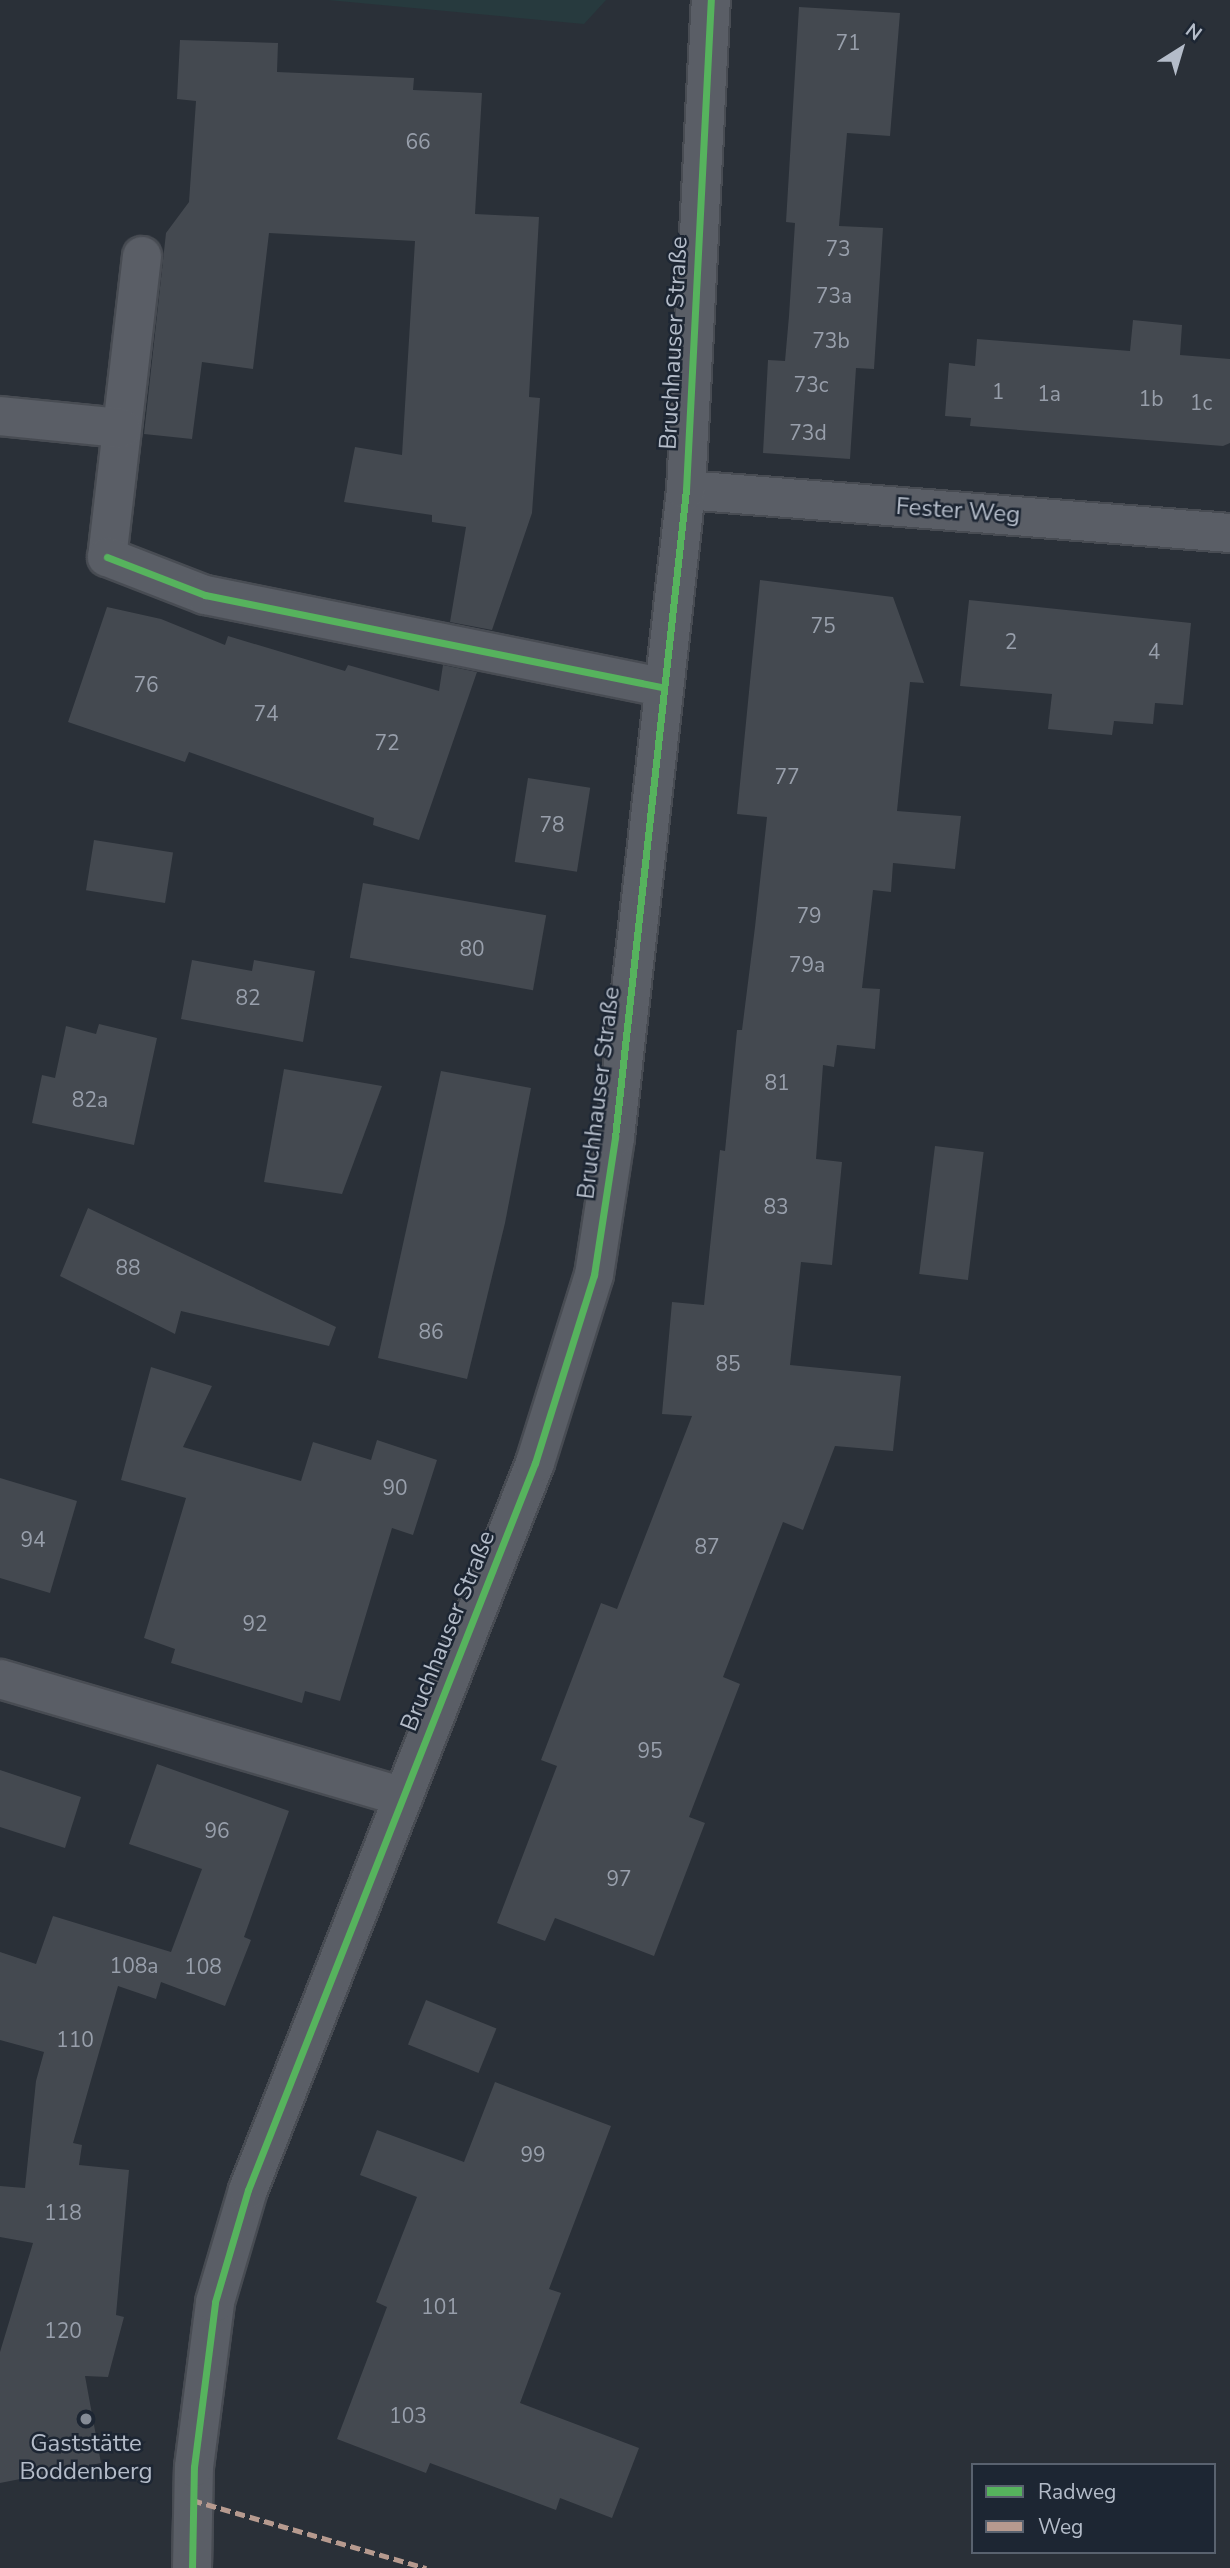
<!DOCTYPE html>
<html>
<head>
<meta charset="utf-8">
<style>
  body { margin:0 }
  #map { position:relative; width:1230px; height:2568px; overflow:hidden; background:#2a3038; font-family:"Nunito Sans",sans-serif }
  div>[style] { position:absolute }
  .green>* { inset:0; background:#273a3e }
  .building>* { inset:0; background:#444950; transform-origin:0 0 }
  .roads { filter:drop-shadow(2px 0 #484c53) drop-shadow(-2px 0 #484c53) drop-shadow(0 2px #484c53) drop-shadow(0 -2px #484c53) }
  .minor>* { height:38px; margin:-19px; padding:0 19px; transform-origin:19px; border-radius:19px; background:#5a5e66 }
  .quiet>* { height:5px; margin-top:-2.5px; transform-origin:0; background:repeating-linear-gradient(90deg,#b69a8f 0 10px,transparent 0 15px) }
  .cycleway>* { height:7px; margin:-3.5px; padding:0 3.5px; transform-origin:3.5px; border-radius:3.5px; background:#56b35d }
  .dots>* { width:19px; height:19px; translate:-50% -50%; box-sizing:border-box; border:4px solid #1d2633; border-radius:50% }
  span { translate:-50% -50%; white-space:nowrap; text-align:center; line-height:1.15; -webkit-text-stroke:5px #1d2633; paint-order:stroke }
  .number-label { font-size:21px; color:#989fab }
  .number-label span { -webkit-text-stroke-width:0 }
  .street-label { font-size:24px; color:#b4bcc9 }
  .poi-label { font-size:24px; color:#b4bcc9 }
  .legend { position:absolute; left:971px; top:2463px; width:245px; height:91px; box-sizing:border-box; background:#1d2633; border:2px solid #59626f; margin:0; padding:9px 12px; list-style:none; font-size:21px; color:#b4bcc9 }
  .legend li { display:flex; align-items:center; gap:14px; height:35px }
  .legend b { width:35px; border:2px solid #59626f }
  .north { position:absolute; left:1146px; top:14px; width:70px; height:70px; -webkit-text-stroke:5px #1d2633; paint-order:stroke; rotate:37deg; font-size:19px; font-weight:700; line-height:28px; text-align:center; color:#b4bcc9 }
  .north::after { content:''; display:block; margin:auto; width:24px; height:32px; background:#b4bcc9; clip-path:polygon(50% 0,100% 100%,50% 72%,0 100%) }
</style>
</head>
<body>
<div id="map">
  <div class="green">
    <i style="clip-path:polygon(328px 0,606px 0,584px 24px)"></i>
  </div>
  <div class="building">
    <i style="clip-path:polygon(799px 7px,900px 13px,890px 136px,847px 133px,839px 226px,883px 228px,874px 369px,856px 368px,850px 459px,763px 453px,768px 360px,785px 361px,789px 316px,795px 223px,786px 222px)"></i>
    <i style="clip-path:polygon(180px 40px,278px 43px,277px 72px,414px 78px,413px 90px,482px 93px,475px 214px,539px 217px,529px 397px,540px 398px,532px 513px,492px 630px,450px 622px,466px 527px,432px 522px,432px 515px,344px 502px,355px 447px,402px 455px,415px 241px,269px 233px,253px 369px,202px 362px,192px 439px,144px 434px,166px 233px,189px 202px,196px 101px,177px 99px)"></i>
    <i style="clip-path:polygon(1133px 320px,1182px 325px,1180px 355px,1230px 359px,1230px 443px,1223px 446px,970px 426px,971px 418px,945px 416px,949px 363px,975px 366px,977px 339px,1130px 351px)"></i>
    <i style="clip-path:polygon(760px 580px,893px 597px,924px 683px,910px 682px,897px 811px,961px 816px,955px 869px,893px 863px,891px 892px,873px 890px,862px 988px,880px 989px,875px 1049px,837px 1045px,834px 1067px,823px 1065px,816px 1159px,842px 1162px,832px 1265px,801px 1262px,790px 1365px,901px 1376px,893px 1451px,835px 1446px,803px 1530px,783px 1522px,723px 1677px,740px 1684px,689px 1817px,705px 1823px,654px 1956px,555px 1918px,545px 1941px,497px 1923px,557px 1766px,541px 1760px,601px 1603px,617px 1609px,692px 1416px,662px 1414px,672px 1302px,704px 1305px,720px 1150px,725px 1151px,737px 1030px,742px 1030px,755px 927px,767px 817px,737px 814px)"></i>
    <i style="clip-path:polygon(969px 600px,1191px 623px,1183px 705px,1155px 703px,1153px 724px,1114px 721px,1112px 735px,1048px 729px,1052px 694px,960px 686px)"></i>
    <i style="clip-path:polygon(107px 607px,161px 619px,225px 645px,228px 636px,345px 671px,348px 665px,439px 691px,443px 665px,477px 672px,419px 840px,373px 825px,374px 818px,189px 752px,185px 762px,68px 722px)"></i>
    <i style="left:528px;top:778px;width:63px;height:85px;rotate:9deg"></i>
    <i style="left:94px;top:840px;width:80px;height:51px;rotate:9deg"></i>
    <i style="left:363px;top:883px;width:186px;height:76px;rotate:10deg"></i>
    <i style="clip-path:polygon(192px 960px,252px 971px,254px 960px,315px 971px,303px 1042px,181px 1019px)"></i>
    <i style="clip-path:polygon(99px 1024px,157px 1038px,134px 1145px,32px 1123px,42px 1075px,55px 1078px,66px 1026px,96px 1034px)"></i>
    <i style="clip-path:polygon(284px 1069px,382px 1086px,342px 1194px,264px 1182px)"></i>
    <i style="clip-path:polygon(441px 1071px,531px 1088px,505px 1223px,467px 1379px,378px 1358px)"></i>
    <i style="left:935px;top:1146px;width:49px;height:129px;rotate:7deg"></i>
    <i style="clip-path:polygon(88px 1208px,336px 1327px,329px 1346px,181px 1311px,175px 1334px,60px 1276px)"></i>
    <i style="clip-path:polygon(151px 1367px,212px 1386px,183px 1447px,301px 1481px,313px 1442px,371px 1460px,377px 1440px,437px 1460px,413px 1535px,392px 1528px,340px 1701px,305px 1691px,302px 1703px,171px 1663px,175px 1649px,144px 1638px,186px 1498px,121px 1480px)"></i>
    <i style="clip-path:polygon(0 1478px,77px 1501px,50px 1593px,0 1578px)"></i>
    <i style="clip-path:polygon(157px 1764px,289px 1811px,244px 1937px,251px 1940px,225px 2006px,161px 1982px,156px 1999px,118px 1986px,73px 2143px,82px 2145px,79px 2165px,129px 2170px,116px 2315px,124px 2317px,108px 2377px,85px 2376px,101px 2463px,0 2483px,0 2352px,33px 2243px,0 2237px,0 2186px,25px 2188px,36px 2081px,44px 2052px,0 2040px,0 1952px,36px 1964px,53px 1916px,171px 1952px,202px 1869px,129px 1844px)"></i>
    <i style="clip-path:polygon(0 1770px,81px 1797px,65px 1848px,0 1827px)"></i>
    <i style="left:426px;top:2000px;width:76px;height:48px;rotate:22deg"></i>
    <i style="clip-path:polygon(495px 2082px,611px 2126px,549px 2289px,561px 2293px,520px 2403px,639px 2448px,612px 2518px,560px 2498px,556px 2510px,430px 2463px,426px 2473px,337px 2439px,387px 2307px,376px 2302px,417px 2197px,360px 2175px,377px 2130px,464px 2162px)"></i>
  </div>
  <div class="roads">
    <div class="minor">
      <i style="left:142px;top:256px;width:303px;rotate:96.6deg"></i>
      <i style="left:107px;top:557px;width:105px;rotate:21.2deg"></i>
      <i style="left:205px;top:595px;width:466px;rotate:11.4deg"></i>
      <i style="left:0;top:416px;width:122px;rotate:5.7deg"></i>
      <i style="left:686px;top:490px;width:546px;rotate:4.52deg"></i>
      <i style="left:0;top:1679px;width:420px;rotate:16.3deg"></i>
      <i style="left:192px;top:2568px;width:101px;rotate:-88.9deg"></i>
      <i style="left:194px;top:2467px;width:166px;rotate:-82.7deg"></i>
      <i style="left:215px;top:2302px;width:117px;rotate:-73.6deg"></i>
      <i style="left:248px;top:2190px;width:782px;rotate:-68.46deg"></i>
      <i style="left:535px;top:1463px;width:197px;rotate:-72.6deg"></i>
      <i style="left:594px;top:1275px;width:140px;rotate:-81.3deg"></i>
      <i style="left:615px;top:1137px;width:651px;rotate:-83.74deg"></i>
      <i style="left:686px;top:490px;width:491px;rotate:-87.1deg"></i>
    </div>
  </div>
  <div class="quiet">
    <i style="left:192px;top:2500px;width:244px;rotate:16.2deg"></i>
  </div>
  <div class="cycleway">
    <i style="left:107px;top:557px;width:105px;rotate:21.2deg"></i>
    <i style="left:205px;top:595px;width:466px;rotate:11.4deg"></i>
    <i style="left:192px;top:2568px;width:101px;rotate:-88.9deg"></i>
    <i style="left:194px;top:2467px;width:166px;rotate:-82.7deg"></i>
    <i style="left:215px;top:2302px;width:117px;rotate:-73.6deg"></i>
    <i style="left:248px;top:2190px;width:782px;rotate:-68.46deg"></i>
    <i style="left:535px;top:1463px;width:197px;rotate:-72.6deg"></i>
    <i style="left:594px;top:1275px;width:140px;rotate:-81.3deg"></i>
    <i style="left:615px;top:1137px;width:651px;rotate:-83.74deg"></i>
    <i style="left:686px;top:490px;width:491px;rotate:-87.1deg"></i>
  </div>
  <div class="dots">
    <i style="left:86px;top:2419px;background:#848b96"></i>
  </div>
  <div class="number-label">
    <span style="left:848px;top:43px">71</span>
    <span style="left:418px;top:142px">66</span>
    <span style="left:838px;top:249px">73</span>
    <span style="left:834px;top:296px">73a</span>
    <span style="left:831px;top:341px">73b</span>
    <span style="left:811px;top:385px">73c</span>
    <span style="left:998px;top:392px">1</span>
    <span style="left:1049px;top:394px">1a</span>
    <span style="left:1151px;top:399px">1b</span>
    <span style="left:1201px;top:403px">1c</span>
    <span style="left:808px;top:433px">73d</span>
    <span style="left:823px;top:626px">75</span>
    <span style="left:1011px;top:642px">2</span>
    <span style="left:1154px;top:652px">4</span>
    <span style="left:146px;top:685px">76</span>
    <span style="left:266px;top:714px">74</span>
    <span style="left:387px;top:743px">72</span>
    <span style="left:787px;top:777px">77</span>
    <span style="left:552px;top:825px">78</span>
    <span style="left:809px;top:916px">79</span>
    <span style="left:472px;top:949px">80</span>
    <span style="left:807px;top:965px">79a</span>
    <span style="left:248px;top:998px">82</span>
    <span style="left:777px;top:1083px">81</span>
    <span style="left:90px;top:1100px">82a</span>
    <span style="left:776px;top:1207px">83</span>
    <span style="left:128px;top:1268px">88</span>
    <span style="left:431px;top:1332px">86</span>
    <span style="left:728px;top:1364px">85</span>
    <span style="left:395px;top:1488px">90</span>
    <span style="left:33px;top:1540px">94</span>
    <span style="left:707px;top:1547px">87</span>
    <span style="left:255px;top:1624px">92</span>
    <span style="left:650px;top:1751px">95</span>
    <span style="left:217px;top:1831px">96</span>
    <span style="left:619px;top:1879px">97</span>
    <span style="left:134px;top:1966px">108a</span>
    <span style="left:203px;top:1967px">108</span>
    <span style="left:75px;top:2040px">110</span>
    <span style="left:533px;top:2155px">99</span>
    <span style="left:63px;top:2213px">118</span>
    <span style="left:440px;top:2307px">101</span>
    <span style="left:63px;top:2331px">120</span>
    <span style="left:408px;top:2416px">103</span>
  </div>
  <div class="street-label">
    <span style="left:674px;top:343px;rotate:-87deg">Bruchhauser Straße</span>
    <span style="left:958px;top:511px;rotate:4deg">Fester Weg</span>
    <span style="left:599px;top:1093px;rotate:-83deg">Bruchhauser Straße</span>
    <span style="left:448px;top:1631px;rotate:-68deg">Bruchhauser Straße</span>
  </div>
  <div class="poi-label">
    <span style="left:86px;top:2458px">Gaststätte<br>Boddenberg</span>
  </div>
  <ul class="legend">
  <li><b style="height:9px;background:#56b35d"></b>Radweg</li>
  <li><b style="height:9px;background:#b69a8f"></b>Weg</li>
  </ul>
  <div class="north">N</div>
</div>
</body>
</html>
